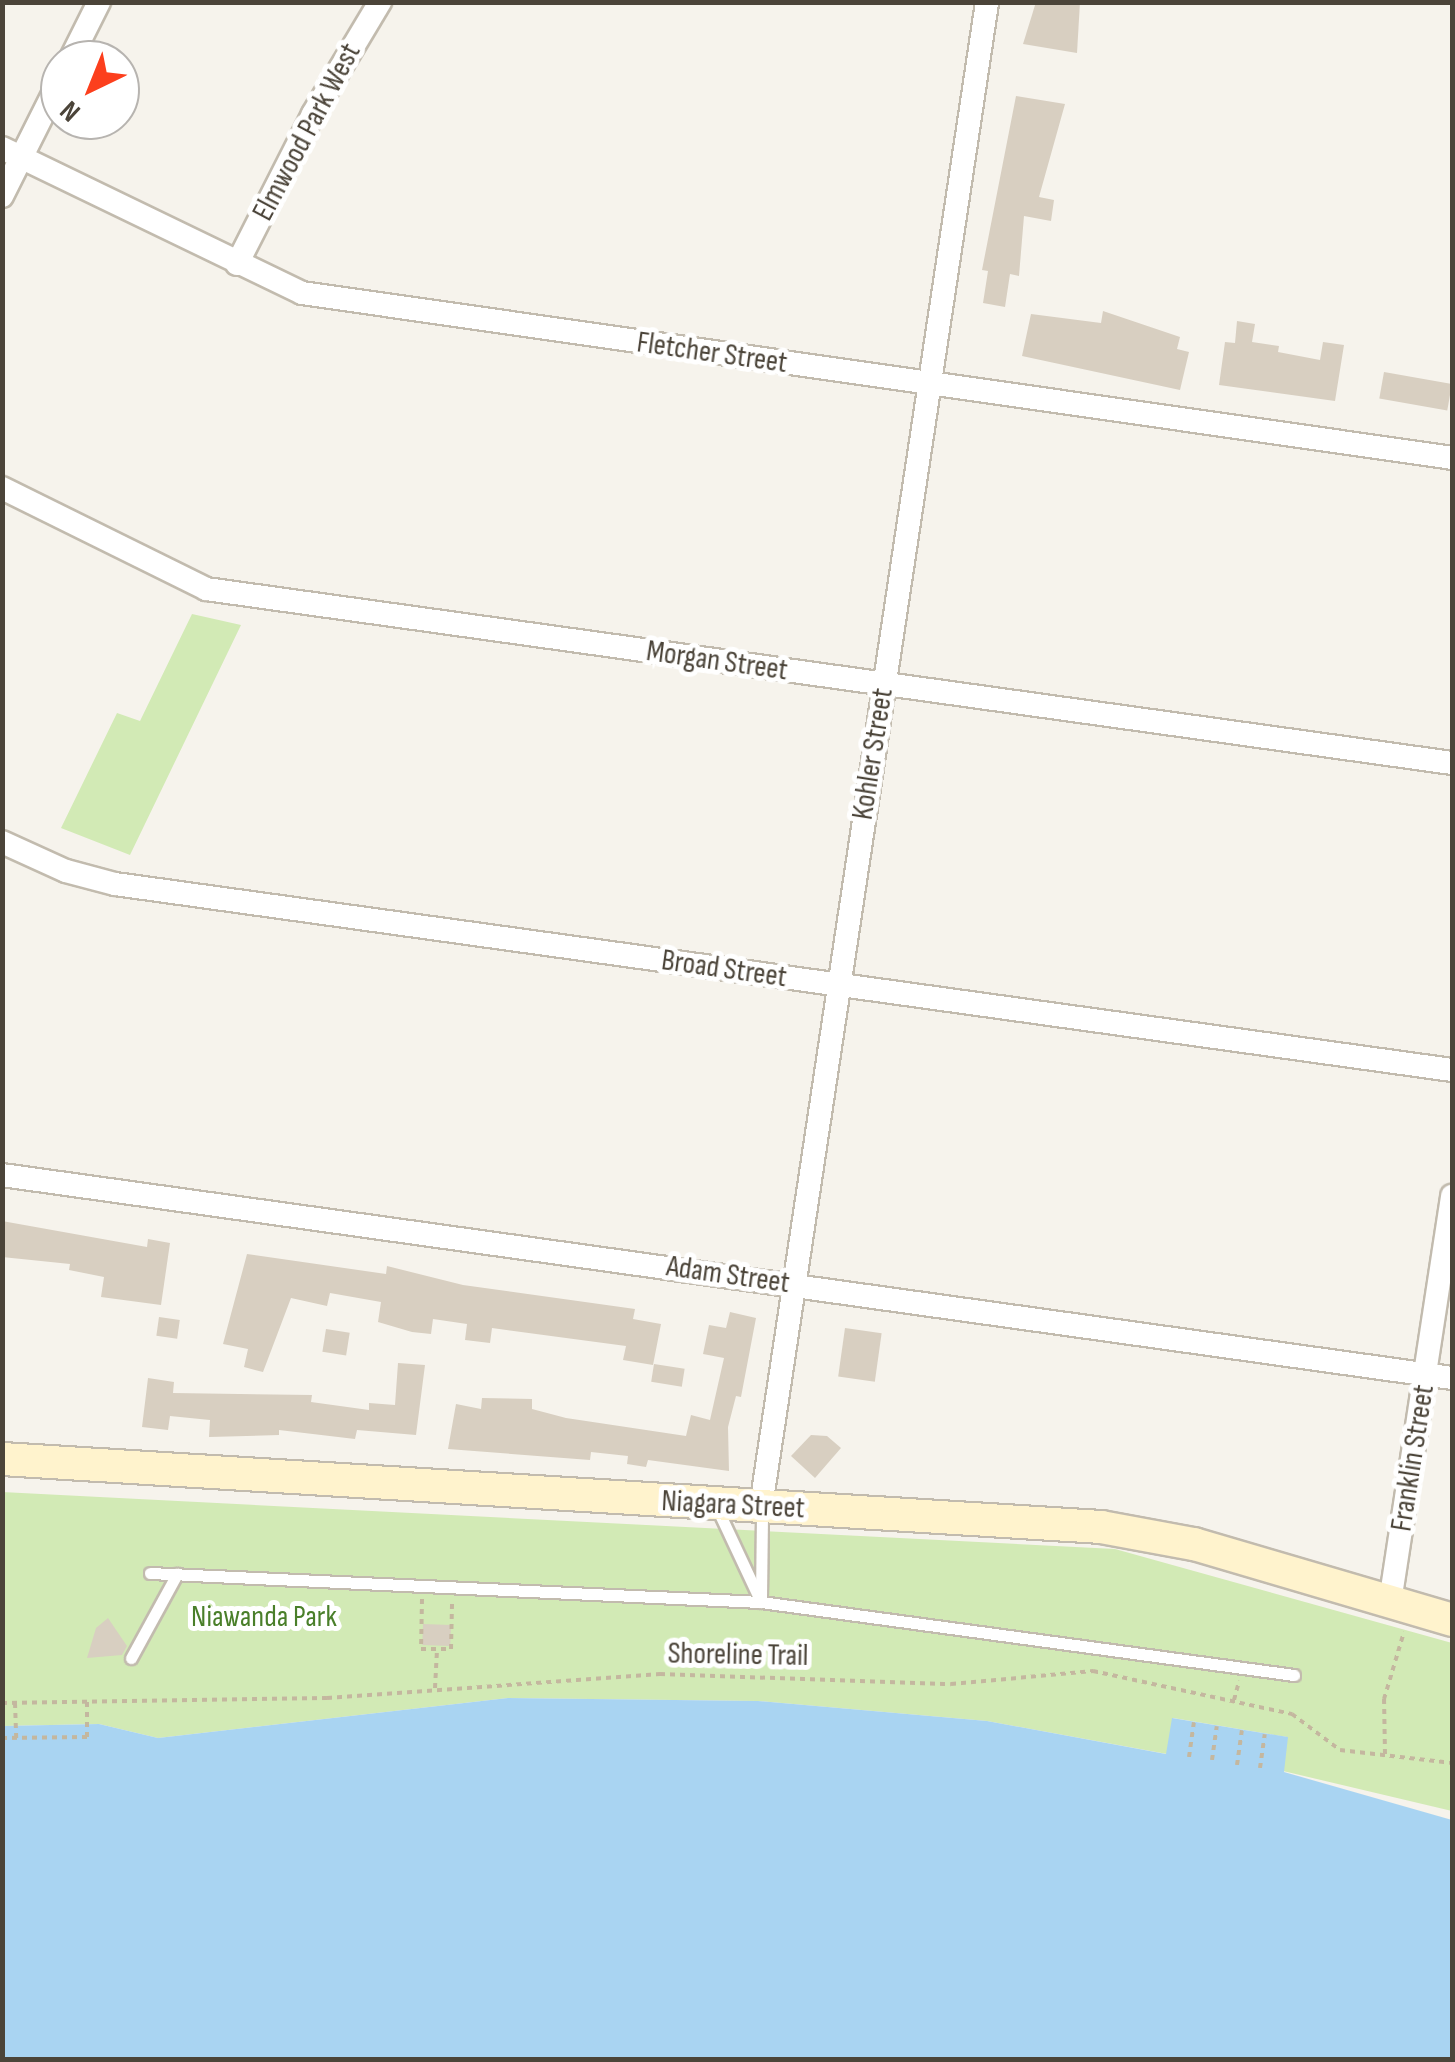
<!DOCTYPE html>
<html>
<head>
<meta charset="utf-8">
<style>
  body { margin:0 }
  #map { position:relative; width:1455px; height:2062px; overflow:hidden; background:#f6f3ec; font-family:"Sofia Sans Condensed",sans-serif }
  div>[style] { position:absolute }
  .green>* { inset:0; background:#d2eab5 }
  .water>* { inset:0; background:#a9d4f2 }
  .building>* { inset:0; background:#d8cfc1; transform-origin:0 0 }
  .path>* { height:4px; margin-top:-2px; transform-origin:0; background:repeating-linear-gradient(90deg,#c4b79f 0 5px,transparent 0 10px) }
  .roads { filter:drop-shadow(2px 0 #c2bbae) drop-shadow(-2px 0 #c2bbae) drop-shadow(0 2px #c2bbae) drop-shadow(0 -2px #c2bbae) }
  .service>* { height:11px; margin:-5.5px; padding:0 5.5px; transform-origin:5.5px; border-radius:5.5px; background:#fff }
  .minor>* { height:22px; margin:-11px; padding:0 11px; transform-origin:11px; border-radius:11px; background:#fff }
  .secondary>* { height:32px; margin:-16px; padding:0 16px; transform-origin:16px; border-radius:16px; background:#fff3cd }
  span { translate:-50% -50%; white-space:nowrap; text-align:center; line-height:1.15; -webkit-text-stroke:10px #fff; paint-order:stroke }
  .street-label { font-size:30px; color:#4b4439 }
  .park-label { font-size:30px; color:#4a7f2a }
  .frame { position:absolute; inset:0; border:5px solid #4b4439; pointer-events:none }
  .north { position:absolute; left:40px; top:40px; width:100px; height:100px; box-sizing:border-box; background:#fff; border:2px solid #b7b4b0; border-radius:50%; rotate:223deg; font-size:28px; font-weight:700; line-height:40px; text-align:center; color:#4b4439 }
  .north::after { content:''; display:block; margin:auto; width:35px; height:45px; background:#fc3f1d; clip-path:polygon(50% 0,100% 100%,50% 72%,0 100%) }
</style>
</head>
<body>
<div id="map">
  <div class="green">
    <i style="clip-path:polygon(192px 614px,241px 625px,130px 855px,61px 828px,117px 713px,140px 721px)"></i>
    <i style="clip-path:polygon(2px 1492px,1115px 1549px,1452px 1643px,1452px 1811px,1283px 1771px,1287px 1737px,1173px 1718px,1167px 1754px,987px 1721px,758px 1701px,508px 1698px,158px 1738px,99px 1724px,3px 1726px)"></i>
  </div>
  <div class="water">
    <i style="clip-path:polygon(508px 1698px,758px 1701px,987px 1721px,1166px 1754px,1172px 1718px,1288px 1737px,1284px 1772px,1452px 1820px,1452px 2059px,3px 2059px,3px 1726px,99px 1724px,158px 1738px)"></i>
  </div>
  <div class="building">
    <i style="clip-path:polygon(1036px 2px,1080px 2px,1077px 53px,1023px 44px)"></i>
    <i style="clip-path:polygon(1016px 96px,1065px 104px,1039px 197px,1054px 200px,1051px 221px,1024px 216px,1019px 276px,1010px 274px,1005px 307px,983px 303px,988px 271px,982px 270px)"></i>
    <i style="clip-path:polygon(1103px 311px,1180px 337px,1177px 349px,1189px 352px,1180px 390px,1022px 356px,1031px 314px,1101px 323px)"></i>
    <i style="clip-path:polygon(1237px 321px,1255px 324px,1252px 342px,1279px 346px,1278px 352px,1320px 360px,1323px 342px,1344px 345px,1335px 401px,1219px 385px,1225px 342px,1235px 343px)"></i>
    <i style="left:1384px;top:372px;width:69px;height:27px;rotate:10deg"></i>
    <i style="clip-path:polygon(2px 1221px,147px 1247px,148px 1239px,170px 1243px,161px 1305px,101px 1297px,104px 1277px,69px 1270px,70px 1264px,2px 1257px)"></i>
    <i style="clip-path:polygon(247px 1254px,386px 1274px,387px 1266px,463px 1285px,635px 1309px,633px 1319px,661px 1324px,653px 1365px,623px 1360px,626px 1346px,492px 1328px,490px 1343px,465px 1340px,467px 1324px,433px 1319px,431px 1334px,412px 1332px,378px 1322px,381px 1302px,330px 1293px,327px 1306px,291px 1298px,263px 1372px,244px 1367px,248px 1349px,223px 1344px)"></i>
    <i style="clip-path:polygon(730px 1312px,756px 1318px,741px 1397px,736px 1396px,728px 1427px,729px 1471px,648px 1460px,646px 1467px,627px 1464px,628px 1456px,591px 1452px,590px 1460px,448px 1449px,456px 1404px,481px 1409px,482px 1398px,532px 1399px,532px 1409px,566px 1418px,686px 1436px,691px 1415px,710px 1420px,724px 1358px,703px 1354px,709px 1325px,726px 1328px)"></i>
    <i style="left:159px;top:1317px;width:21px;height:19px;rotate:8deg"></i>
    <i style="left:845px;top:1328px;width:37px;height:49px;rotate:8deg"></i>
    <i style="left:326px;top:1329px;width:24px;height:23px;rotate:9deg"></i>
    <i style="clip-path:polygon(398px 1363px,425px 1365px,416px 1435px,357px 1430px,355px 1439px,279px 1430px,279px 1435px,209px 1437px,210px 1420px,170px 1416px,168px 1430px,142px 1427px,148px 1378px,174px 1382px,173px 1393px,312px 1395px,311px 1402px,369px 1410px,369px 1403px,395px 1405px)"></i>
    <i style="left:654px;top:1364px;width:31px;height:18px;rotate:9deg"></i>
    <i style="clip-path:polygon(811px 1435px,827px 1436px,841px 1448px,815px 1478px,791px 1456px)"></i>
    <i style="clip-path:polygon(108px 1618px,127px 1646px,122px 1655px,87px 1658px,96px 1628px)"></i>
    <i style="left:423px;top:1624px;width:28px;height:21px;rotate:2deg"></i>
  </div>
  <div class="path">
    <i style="left:422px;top:1599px;width:50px;rotate:91.1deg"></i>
    <i style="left:421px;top:1649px;width:30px"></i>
    <i style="left:451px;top:1649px;width:45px;rotate:-88.7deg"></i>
    <i style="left:435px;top:1688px;width:39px;rotate:-87deg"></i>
    <i style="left:1234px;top:1700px;width:20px;rotate:-75deg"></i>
    <i style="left:2px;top:1703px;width:325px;rotate:-0.9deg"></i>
    <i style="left:327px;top:1698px;width:334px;rotate:-4.1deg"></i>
    <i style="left:660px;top:1674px;width:291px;rotate:2deg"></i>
    <i style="left:951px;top:1684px;width:143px;rotate:-5.2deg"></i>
    <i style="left:1093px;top:1671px;width:204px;rotate:12.2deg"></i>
    <i style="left:1292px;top:1714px;width:60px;rotate:36.9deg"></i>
    <i style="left:1340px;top:1750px;width:113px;rotate:6.6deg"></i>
    <i style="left:15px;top:1703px;width:35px;rotate:88deg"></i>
    <i style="left:2px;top:1738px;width:85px;rotate:-0.7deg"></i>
    <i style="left:87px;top:1737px;width:36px;rotate:-90deg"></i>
    <i style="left:1385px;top:1754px;width:55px;rotate:-91deg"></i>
    <i style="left:1384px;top:1699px;width:70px;rotate:-73.4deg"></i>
    <i style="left:1189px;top:1757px;width:35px;rotate:-82deg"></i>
    <i style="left:1212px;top:1760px;width:34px;rotate:-82deg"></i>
    <i style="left:1237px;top:1765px;width:35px;rotate:-82deg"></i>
    <i style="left:1260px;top:1768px;width:34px;rotate:-82deg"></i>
  </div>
  <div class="roads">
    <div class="service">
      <i style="left:716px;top:1506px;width:106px;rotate:64.9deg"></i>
      <i style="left:150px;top:1573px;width:612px;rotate:2.72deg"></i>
      <i style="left:761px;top:1602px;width:538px;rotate:7.8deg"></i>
      <i style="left:761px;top:1597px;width:86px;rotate:-89.3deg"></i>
      <i style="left:131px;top:1658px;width:96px;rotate:-61.3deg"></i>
    </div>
    <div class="minor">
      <i style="left:70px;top:60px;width:65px;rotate:-63.4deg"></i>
      <i style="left:2px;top:148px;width:333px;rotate:25.8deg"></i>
      <i style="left:302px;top:293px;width:1162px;rotate:8.16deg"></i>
      <i style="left:2px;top:196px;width:130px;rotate:-63.4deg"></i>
      <i style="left:237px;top:264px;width:168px;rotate:-63.1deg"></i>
      <i style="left:313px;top:114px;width:131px;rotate:-59.1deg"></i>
      <i style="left:2px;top:488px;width:228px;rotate:26.3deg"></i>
      <i style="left:206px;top:589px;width:1258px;rotate:7.95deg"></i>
      <i style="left:2px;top:842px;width:70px;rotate:24.4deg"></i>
      <i style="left:66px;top:871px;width:51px;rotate:14.9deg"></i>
      <i style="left:115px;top:884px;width:1350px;rotate:7.92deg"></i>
      <i style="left:2px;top:1175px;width:1464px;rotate:7.97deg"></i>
      <i style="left:761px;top:1506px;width:1521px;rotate:-81.45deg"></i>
      <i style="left:1390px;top:1602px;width:411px;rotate:-81.3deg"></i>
    </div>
    <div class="secondary">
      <i style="left:2px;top:1459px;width:1101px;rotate:3.54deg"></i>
      <i style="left:1101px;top:1527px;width:95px;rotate:10.4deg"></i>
      <i style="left:1194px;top:1544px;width:269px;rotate:16.4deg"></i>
    </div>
  </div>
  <div class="street-label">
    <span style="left:307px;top:132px;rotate:-62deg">Elmwood Park West</span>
    <span style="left:712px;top:353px;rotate:8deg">Fletcher Street</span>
    <span style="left:717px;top:661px;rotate:8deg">Morgan Street</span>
    <span style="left:873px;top:754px;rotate:-81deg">Kohler Street</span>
    <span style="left:724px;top:969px;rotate:8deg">Broad Street</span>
    <span style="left:728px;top:1275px;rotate:8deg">Adam Street</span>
    <span style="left:1413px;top:1458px;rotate:-81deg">Franklin Street</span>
    <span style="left:733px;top:1505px;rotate:3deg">Niagara Street</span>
    <span style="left:738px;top:1655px;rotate:1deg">Shoreline Trail</span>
  </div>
  <div class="park-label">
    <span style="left:264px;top:1617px">Niawanda Park</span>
  </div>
  <div class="frame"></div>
  <div class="north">N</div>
</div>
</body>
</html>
